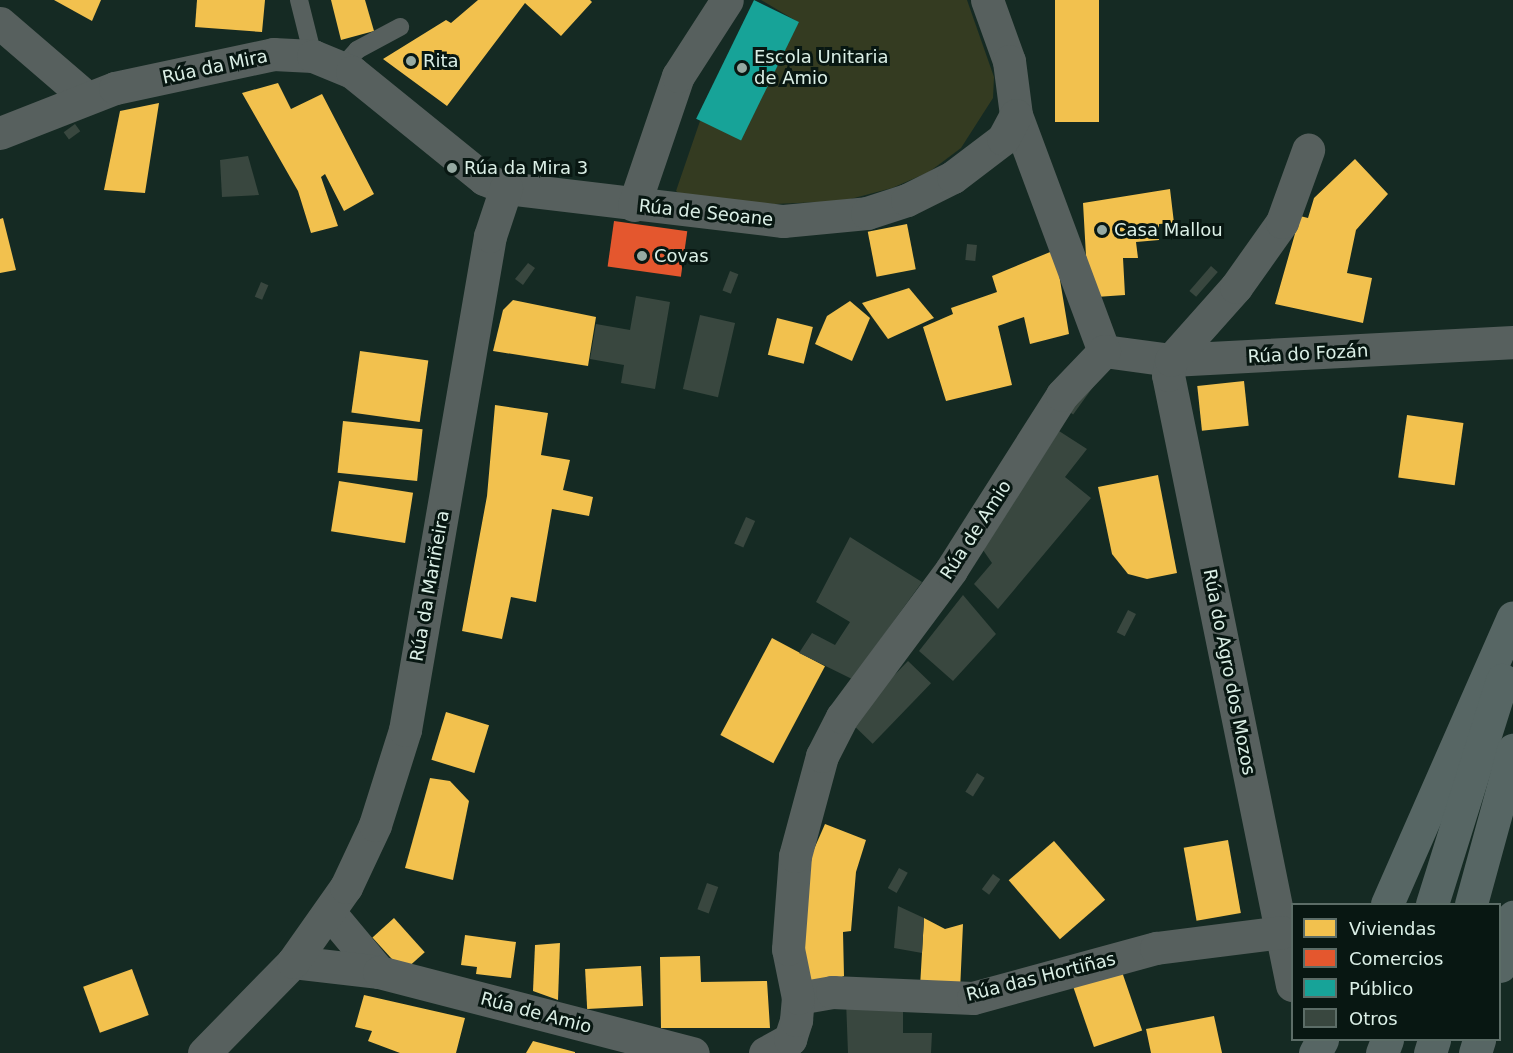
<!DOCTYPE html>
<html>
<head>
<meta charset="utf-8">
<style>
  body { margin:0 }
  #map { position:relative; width:1513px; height:1053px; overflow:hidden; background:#152a23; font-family:"DejaVu Sans",sans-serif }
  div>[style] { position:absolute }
  .green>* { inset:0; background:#343b21 }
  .homes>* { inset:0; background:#f2c14e; transform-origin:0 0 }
  .shops>* { inset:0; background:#e4572e; transform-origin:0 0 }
  .public>* { inset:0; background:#17a398; transform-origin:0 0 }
  .building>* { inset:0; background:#39473f; transform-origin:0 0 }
  .lane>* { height:18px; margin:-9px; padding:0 9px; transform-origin:9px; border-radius:9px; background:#57605e }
  .street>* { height:33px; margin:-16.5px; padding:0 16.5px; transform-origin:16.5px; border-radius:16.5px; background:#57605e }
  .highway>* { height:33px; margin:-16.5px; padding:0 16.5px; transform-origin:16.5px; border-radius:16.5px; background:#576664 }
  .dots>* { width:16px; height:16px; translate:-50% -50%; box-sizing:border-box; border:3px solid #081712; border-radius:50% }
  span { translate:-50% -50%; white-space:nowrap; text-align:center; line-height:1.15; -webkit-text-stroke:6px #081712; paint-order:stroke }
  .poi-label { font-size:18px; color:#dbefe6 }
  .left { translate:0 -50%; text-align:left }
  .street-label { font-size:18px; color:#dbefe6 }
  .legend { position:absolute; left:1291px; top:903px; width:210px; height:138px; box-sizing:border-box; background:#081712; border:2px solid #5c6d67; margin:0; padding:8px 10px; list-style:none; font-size:18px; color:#dbefe6 }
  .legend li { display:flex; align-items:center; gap:12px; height:30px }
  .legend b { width:30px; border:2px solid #5c6d67 }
</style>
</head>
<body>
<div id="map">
  <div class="green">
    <i style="clip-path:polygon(761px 0,967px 0,994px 77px,993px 98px,961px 148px,929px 172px,892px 188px,843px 201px,774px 204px,685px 198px,676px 191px,700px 121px,798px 22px)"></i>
  </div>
  <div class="homes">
    <i style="clip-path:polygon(54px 0,101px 0,92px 21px)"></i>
    <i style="clip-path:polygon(197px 0,265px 0,262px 32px,195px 27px)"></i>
    <i style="clip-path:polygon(331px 0,365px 0,374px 31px,341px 40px)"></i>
    <i style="clip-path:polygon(478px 0,590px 0,592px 2px,561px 36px,525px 3px,447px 106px,383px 59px,446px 20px,451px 23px)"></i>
    <i style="left:1055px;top:0;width:44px;height:122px"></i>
    <i style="clip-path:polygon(278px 83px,291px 109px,322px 94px,374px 194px,344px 211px,325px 174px,321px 177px,338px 226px,311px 233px,298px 191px,242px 93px)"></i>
    <i style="clip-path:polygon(159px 103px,145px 193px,104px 190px,120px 111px)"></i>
    <i style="clip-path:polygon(1355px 159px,1388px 194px,1356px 230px,1347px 273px,1372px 278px,1363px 323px,1275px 304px,1300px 216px,1308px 218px,1314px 198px)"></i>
    <i style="clip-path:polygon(1170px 189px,1174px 223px,1159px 224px,1159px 240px,1136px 242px,1138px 258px,1123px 258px,1125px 295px,1096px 297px,1086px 256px,1083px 203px)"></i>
    <i style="clip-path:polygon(3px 218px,16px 270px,0 273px,0 219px)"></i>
    <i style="left:907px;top:224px;width:46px;height:40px;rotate:79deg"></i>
    <i style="clip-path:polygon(1055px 250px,1069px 334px,1030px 344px,1024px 317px,998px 326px,1012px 385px,946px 401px,923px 327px,953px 314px,951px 308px,997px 292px,992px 276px)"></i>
    <i style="clip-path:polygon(909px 288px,934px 318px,888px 339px,862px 303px)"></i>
    <i style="clip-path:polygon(513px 300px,596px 317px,588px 366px,493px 351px,503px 310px)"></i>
    <i style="clip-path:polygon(850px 301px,870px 318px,852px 361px,815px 344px,827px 316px)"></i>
    <i style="left:777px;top:318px;width:37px;height:38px;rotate:14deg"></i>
    <i style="left:360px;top:351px;width:69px;height:62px;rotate:8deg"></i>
    <i style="left:1244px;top:381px;width:45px;height:47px;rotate:84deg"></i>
    <i style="clip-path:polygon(495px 405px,548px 413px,541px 455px,570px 460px,563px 490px,593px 497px,589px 516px,552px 509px,536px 602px,511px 597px,502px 639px,462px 631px,487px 496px)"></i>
    <i style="left:1407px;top:415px;width:57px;height:63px;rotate:8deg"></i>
    <i style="left:343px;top:421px;width:80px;height:52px;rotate:6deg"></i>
    <i style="clip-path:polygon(1158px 475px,1177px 573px,1147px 579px,1128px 574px,1112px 554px,1098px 487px)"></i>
    <i style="left:339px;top:481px;width:75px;height:51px;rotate:9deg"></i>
    <i style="left:772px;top:638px;width:60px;height:110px;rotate:28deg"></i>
    <i style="left:446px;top:712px;width:45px;height:50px;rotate:17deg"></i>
    <i style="clip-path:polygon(430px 778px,450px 781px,469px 801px,453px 880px,405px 868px)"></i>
    <i style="clip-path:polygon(825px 824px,866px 840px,856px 872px,851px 931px,843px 932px,844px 976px,813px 989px,805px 976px,805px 934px,811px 856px)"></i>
    <i style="left:1228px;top:840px;width:74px;height:45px;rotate:80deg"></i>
    <i style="left:1054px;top:841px;width:78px;height:60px;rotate:49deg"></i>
    <i style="left:394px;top:918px;width:46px;height:29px;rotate:48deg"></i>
    <i style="clip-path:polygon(924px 918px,945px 929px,963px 924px,960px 991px,920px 987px)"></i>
    <i style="clip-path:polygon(465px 935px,516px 942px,511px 978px,476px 974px,477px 967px,461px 965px)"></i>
    <i style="clip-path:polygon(560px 943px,558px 1000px,533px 991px,535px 945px)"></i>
    <i style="clip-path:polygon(700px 956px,701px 982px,767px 981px,770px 1028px,661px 1028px,660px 957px)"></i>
    <i style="left:641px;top:966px;width:40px;height:56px;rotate:87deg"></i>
    <i style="left:132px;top:969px;width:49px;height:52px;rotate:70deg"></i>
    <i style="left:1121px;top:969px;width:65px;height:51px;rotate:71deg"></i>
    <i style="clip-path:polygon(364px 995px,465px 1018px,456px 1053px,400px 1053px,368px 1041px,372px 1031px,355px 1027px)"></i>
    <i style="clip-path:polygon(1214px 1016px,1222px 1053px,1151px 1053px,1146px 1029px)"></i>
    <i style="clip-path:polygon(533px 1041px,575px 1052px,575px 1053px,526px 1053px)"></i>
  </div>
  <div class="shops">
    <i style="left:614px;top:221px;width:74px;height:46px;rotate:8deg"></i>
  </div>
  <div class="public">
    <i style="left:754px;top:0;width:50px;height:132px;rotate:26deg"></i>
  </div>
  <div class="building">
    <i style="left:75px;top:124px;width:9px;height:14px;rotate:54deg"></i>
    <i style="clip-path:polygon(248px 156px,259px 195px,222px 197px,220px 160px)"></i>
    <i style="left:967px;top:244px;width:10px;height:16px;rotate:6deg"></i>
    <i style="clip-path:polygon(528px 263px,535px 268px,523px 285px,515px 279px)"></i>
    <i style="left:1211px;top:266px;width:9px;height:33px;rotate:41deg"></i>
    <i style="left:730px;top:271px;width:9px;height:21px;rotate:21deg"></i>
    <i style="left:261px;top:282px;width:8px;height:16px;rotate:23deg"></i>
    <i style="clip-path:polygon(636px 296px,670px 302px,655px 389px,621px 383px,624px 365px,590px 359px,596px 324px,630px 330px)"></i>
    <i style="left:700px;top:315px;width:36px;height:76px;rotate:13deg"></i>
    <i style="left:1087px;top:380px;width:9px;height:36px;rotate:36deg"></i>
    <i style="clip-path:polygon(1059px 431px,1087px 449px,1065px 477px,1091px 498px,998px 609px,974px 584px,992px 563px,983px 550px)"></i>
    <i style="left:746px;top:517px;width:10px;height:29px;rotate:24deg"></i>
    <i style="clip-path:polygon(850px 537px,922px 582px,852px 679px,799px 653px,812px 633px,835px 645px,850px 622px,816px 602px)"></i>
    <i style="clip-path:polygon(963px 595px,996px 634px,953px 681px,919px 651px)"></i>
    <i style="left:1128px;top:610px;width:9px;height:25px;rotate:27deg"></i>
    <i style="left:908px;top:661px;width:32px;height:84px;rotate:44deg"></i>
    <i style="left:977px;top:773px;width:9px;height:22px;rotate:32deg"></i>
    <i style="left:899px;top:868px;width:10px;height:23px;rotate:29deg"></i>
    <i style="left:993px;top:874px;width:9px;height:19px;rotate:36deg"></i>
    <i style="left:707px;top:883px;width:12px;height:28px;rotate:20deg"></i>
    <i style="clip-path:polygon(898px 906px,924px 918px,922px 953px,894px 948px)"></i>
    <i style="clip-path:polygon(846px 1000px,903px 1006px,903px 1033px,932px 1033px,931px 1053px,848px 1053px)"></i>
  </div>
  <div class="lane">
    <i style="left:299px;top:0;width:58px;rotate:76deg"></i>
    <i style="left:341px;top:68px;width:24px;rotate:-48deg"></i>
    <i style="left:357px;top:50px;width:49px;rotate:-28.1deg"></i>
  </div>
  <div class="street">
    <i style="left:987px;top:0;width:65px;rotate:70.2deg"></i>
    <i style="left:1009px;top:61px;width:54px;rotate:82.6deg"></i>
    <i style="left:1016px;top:115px;width:252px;rotate:69.6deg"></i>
    <i style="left:0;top:23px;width:112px;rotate:40.7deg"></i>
    <i style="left:0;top:133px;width:123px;rotate:-21.4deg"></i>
    <i style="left:115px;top:88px;width:162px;rotate:-12.1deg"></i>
    <i style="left:273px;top:54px;width:40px;rotate:2.9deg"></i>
    <i style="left:313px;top:56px;width:42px;rotate:22.3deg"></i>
    <i style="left:352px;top:72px;width:170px;rotate:39deg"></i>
    <i style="left:484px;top:179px;width:24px;rotate:22deg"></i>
    <i style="left:506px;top:188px;width:279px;rotate:6.8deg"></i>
    <i style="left:783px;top:221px;width:84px;rotate:-5.4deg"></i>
    <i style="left:867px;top:213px;width:42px;rotate:-18deg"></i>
    <i style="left:907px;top:200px;width:51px;rotate:-26.6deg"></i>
    <i style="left:953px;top:177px;width:63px;rotate:-37.2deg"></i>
    <i style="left:1003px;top:139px;width:27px;rotate:-62deg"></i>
    <i style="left:634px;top:205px;width:136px;rotate:-71.2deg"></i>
    <i style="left:678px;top:76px;width:90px;rotate:-57.2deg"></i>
    <i style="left:1104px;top:351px;width:68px;rotate:7.7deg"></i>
    <i style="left:1171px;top:360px;width:342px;rotate:-3deg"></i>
    <i style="left:329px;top:912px;width:78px;rotate:50.2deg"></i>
    <i style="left:293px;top:962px;width:87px;rotate:6.6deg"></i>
    <i style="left:379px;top:972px;width:324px;rotate:14.5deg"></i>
    <i style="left:1292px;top:985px;width:622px;rotate:-101.49deg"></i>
    <i style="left:1168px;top:375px;width:15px;rotate:-79deg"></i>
    <i style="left:1171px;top:360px;width:98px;rotate:-48.3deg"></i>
    <i style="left:1236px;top:287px;width:80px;rotate:-54.7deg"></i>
    <i style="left:1282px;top:222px;width:77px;rotate:-70.1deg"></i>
    <i style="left:798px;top:998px;width:35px;rotate:-10deg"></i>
    <i style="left:832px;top:992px;width:141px;rotate:2.4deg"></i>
    <i style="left:973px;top:998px;width:190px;rotate:-15.3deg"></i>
    <i style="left:1156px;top:948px;width:127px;rotate:-7.2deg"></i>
    <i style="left:204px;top:1053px;width:127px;rotate:-45.6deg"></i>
    <i style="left:293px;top:962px;width:92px;rotate:-54.8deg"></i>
    <i style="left:346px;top:887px;width:68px;rotate:-64.9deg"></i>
    <i style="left:375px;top:825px;width:100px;rotate:-72.5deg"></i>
    <i style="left:405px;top:730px;width:501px;rotate:-80.24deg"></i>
    <i style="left:490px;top:236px;width:51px;rotate:-71.6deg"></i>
    <i style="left:765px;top:1053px;width:29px;rotate:-29deg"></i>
    <i style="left:790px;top:1039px;width:20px;rotate:-72deg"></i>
    <i style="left:796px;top:1020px;width:22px;rotate:-85deg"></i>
    <i style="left:798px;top:998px;width:50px;rotate:-101.5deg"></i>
    <i style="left:788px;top:949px;width:93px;rotate:-85.7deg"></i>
    <i style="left:795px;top:856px;width:104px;rotate:-74.9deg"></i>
    <i style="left:822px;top:756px;width:44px;rotate:-62.9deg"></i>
    <i style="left:842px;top:717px;width:183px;rotate:-53.4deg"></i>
    <i style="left:951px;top:570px;width:207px;rotate:-57.6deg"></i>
    <i style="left:1062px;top:395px;width:61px;rotate:-46.3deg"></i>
  </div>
  <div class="highway">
    <i style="left:1387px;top:904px;width:313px;rotate:-66.3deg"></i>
    <i style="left:1432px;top:904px;width:235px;rotate:-72.6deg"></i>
    <i style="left:1471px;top:904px;width:160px;rotate:-74.7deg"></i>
    <i style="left:1500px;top:966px;width:51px;rotate:-75.1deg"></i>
    <i style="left:1315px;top:1053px;width:15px;rotate:-62deg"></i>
    <i style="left:1382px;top:1053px;width:14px;rotate:-69deg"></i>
    <i style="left:1430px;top:1053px;width:14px;rotate:-73deg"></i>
    <i style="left:1475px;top:1053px;width:14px;rotate:-73deg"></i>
  </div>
  <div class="dots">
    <i style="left:411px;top:61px;background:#96aaa2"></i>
    <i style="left:742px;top:68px;background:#96aaa2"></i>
    <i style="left:452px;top:168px;background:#96aaa2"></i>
    <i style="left:1102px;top:230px;background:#96aaa2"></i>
    <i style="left:642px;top:256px;background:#96aaa2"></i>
  </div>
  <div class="poi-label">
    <span class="left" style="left:754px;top:68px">Escola Unitaria<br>de Amio</span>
    <span class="left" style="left:423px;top:61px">Rita</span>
    <span class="left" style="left:464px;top:168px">Rúa da Mira 3</span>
    <span class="left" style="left:1114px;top:230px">Casa Mallou</span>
    <span class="left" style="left:654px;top:256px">Covas</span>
  </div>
  <div class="street-label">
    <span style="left:215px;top:67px;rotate:-12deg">Rúa da Mira</span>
    <span style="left:706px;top:213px;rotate:6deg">Rúa de Seoane</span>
    <span style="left:1308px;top:354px;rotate:-3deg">Rúa do Fozán</span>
    <span style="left:976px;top:530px;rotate:-57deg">Rúa de Amio</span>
    <span style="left:430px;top:586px;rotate:-80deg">Rúa da Mariñeira</span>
    <span style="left:1229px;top:672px;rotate:79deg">Rúa do Agro dos Mozos</span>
    <span style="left:1041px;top:977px;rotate:-14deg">Rúa das Hortiñas</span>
    <span style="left:536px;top:1013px;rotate:15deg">Rúa de Amio</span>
  </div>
  <ul class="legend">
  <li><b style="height:16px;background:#f2c14e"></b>Viviendas</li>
  <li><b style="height:16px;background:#e4572e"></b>Comercios</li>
  <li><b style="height:16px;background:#17a398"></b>Público</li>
  <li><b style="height:16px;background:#39473f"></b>Otros</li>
  </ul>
</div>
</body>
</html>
